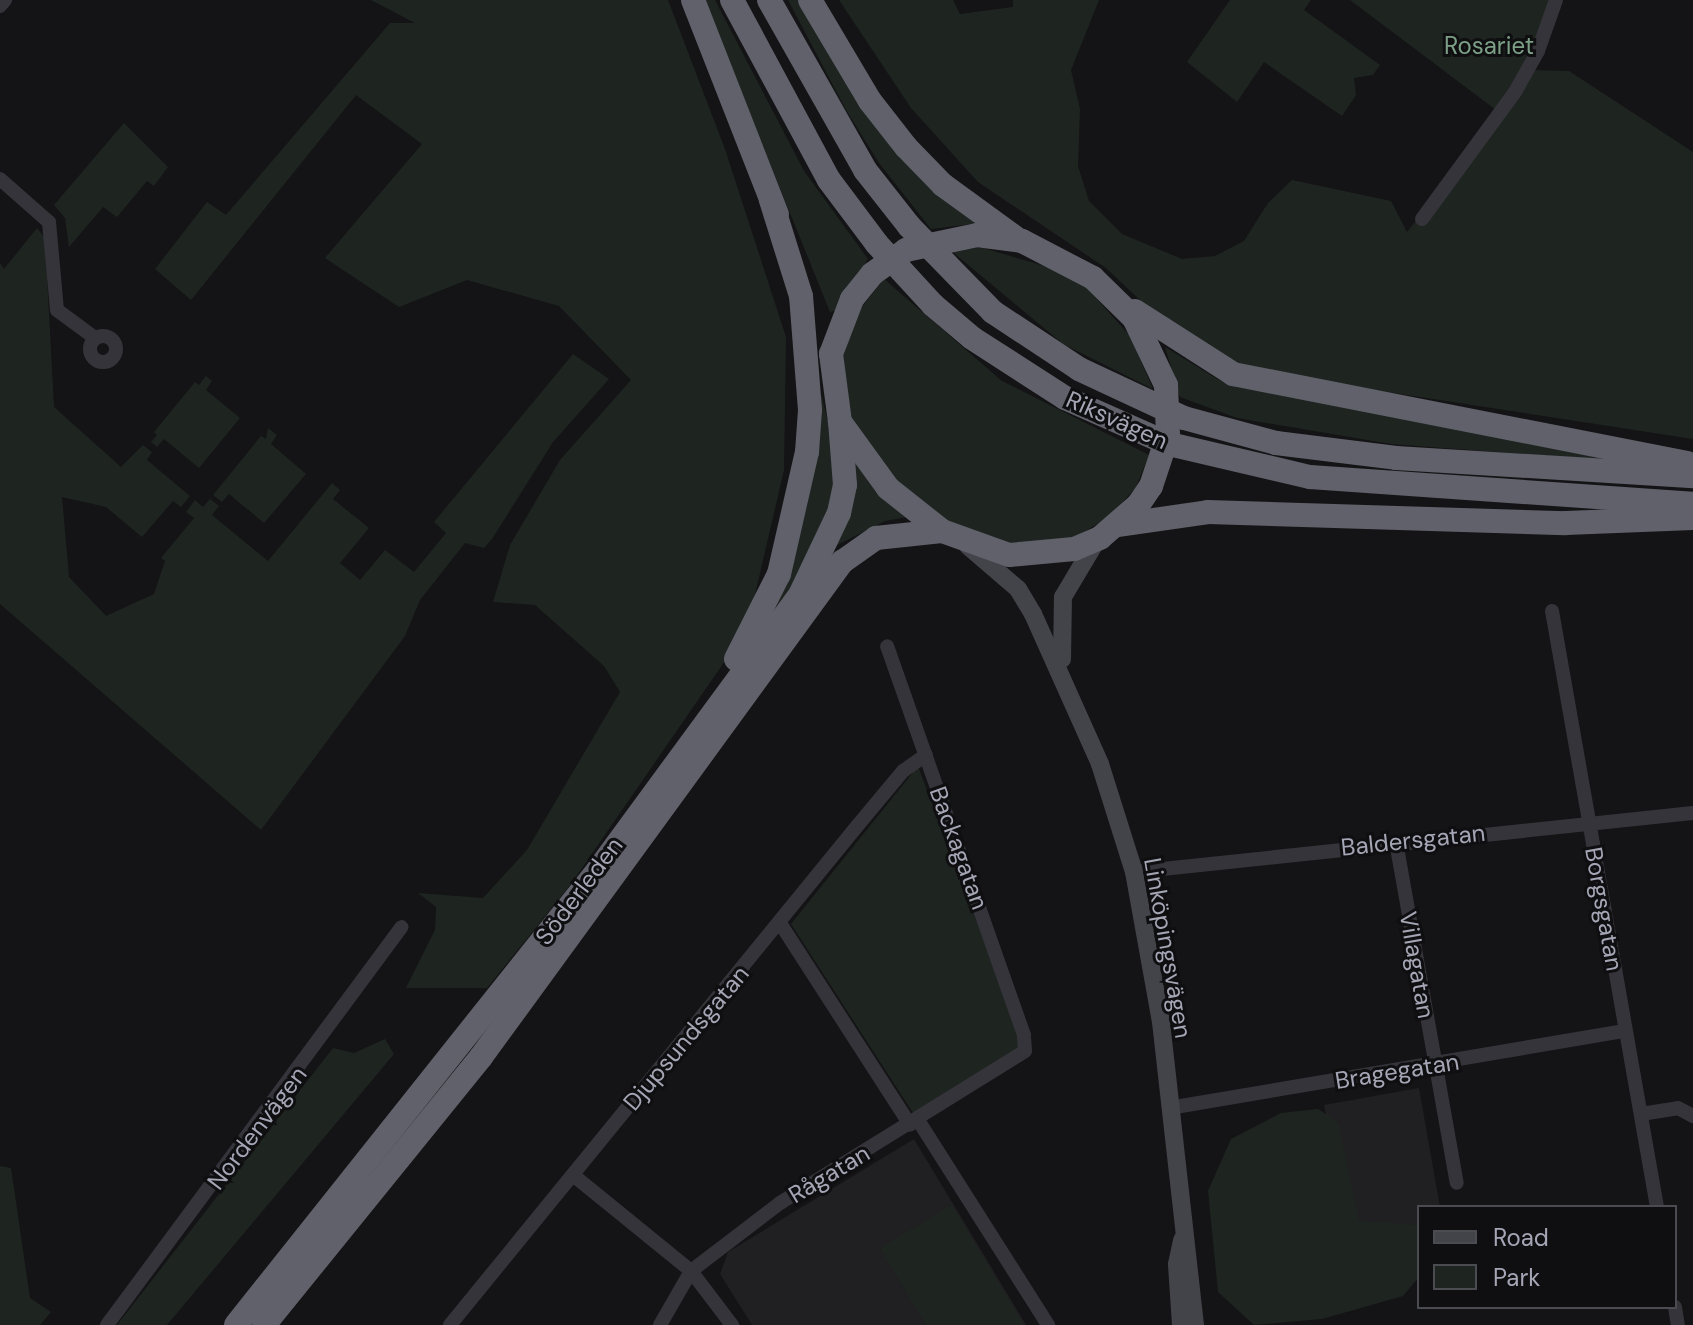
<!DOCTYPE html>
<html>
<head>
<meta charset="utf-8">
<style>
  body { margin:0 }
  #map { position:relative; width:1693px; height:1325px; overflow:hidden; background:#141315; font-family:"DM Sans",sans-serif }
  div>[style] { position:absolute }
  .built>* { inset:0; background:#201f22 }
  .green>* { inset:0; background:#1e2520 }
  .street>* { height:14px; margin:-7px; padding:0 7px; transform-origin:7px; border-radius:7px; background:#35343a }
  .street>.ring { margin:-7px; padding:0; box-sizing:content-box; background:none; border:14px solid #35343a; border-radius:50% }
  .secondary>* { height:18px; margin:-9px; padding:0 9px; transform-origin:9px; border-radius:9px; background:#43434a }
  .highway>* { height:24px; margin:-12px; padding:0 12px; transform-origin:12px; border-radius:12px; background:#61616b }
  span { translate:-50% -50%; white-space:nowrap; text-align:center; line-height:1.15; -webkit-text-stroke:6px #0f0e10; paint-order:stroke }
  .park-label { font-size:24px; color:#7ca087 }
  .street-label { font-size:24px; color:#a5a6b5 }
  .legend { position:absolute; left:1417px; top:1205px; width:260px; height:104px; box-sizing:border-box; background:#0f0e10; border:2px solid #4b4b52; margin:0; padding:10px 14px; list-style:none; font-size:24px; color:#a5a6b5 }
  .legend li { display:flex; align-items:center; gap:16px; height:40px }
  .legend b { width:40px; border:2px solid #4b4b52 }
</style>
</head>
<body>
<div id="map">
  <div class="built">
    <i style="clip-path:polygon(1419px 1088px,1440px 1207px,1419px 1207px,1419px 1226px,1351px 1241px,1324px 1105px)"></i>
    <i style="clip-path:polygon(914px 1139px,1026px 1325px,752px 1325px,720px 1274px,728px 1252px)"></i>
  </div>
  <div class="green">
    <i style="clip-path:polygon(371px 0,668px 0,725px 149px,786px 337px,784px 470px,747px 629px,571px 884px,487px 988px,406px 988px,435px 930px,436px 907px,418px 893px,483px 898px,527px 850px,620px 692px,604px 666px,535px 605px,493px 602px,510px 545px,560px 460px,631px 380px,559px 306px,467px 280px,399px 307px,325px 258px,422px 144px,356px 95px,191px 300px,155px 269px,207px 202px,226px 215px,390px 23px,415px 23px)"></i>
    <i style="clip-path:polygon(704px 0,715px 0,804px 171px,868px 259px,834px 311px,830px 312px)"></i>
    <i style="clip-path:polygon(788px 0,801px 0,974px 217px,973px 224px,931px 229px,879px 163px,846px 110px)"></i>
    <i style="clip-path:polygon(839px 0,953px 0,960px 14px,1013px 7px,1013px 0,1099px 0,1071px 70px,1080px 109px,1078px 166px,1089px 201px,1122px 234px,1182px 259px,1215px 256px,1244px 241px,1268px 203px,1292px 180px,1391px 201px,1407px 232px,1500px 113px,1350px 0,1556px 0,1529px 70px,1569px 71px,1693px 152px,1693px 439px,1316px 381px,1248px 367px,1208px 349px,1159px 318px,1106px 268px,978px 182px,911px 108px)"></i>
    <i style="clip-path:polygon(1230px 0,1311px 0,1304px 10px,1380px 65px,1373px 75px,1354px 78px,1356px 95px,1342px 116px,1264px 62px,1237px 102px,1187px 62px)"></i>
    <i style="clip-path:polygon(124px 123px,168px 167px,154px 186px,147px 181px,117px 217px,103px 207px,69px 247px,65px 218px,54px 205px)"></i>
    <i style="clip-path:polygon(37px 228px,45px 238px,54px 407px,121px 467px,143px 445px,152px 452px,147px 460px,190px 496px,181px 507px,173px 501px,142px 537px,106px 507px,62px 497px,69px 577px,106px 616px,154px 594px,165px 561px,161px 558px,194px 518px,186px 512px,195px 500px,203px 507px,210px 499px,219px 506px,212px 515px,268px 561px,332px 483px,340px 490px,333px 499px,369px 528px,340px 563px,360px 580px,385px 550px,414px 572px,446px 533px,434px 522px,573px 354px,609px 379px,553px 442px,492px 539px,484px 548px,465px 543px,420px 600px,405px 636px,261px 830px,0 604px,0 263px,4px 269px)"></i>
    <i style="clip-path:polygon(983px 248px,1055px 269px,1088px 289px,1130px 336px,1153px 389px,1063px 344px,949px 249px)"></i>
    <i style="clip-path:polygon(884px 279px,1002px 381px,1149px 455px,1136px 487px,1112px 515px,1079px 535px,1049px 544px,1004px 544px,964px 534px,915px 506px,861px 440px,848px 410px,842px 363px,854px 317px)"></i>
    <i style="clip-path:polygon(1165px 347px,1219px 380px,1630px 462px,1391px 444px,1237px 418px,1180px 397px)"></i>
    <i style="clip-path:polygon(206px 376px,212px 381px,206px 390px,240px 418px,199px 468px,164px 439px,157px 447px,151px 442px,157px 435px,154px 432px,195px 382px,199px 385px)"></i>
    <i style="clip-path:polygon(821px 394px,835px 449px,835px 485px,828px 517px,779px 609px,771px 613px,807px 506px)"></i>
    <i style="clip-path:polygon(268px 428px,277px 435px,271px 444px,306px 474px,264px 523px,229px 494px,222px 502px,213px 495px,261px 436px,266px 439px)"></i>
    <i style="clip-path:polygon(855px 462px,908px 517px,885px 521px,835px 546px)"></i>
    <i style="clip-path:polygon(918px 766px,1023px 1045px,913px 1113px,791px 924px)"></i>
    <i style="clip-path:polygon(385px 1039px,394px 1054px,167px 1325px,117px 1325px,333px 1048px,354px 1053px)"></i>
    <i style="clip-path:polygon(1318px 1109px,1338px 1122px,1359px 1221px,1419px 1225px,1419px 1277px,1403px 1296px,1322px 1319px,1254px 1325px,1218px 1292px,1208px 1191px,1231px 1139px,1281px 1113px)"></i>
    <i style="clip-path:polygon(0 1166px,11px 1168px,30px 1298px,51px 1312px,40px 1325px,0 1325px)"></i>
    <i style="clip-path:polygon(952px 1205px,1024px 1325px,926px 1325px,880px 1248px)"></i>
  </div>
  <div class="street">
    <i style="left:0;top:6px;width:8px;rotate:-50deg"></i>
    <i style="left:0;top:179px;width:65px;rotate:41.3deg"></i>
    <i style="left:49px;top:222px;width:88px;rotate:84.8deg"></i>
    <i style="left:57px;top:310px;width:47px;rotate:36.4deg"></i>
    <i style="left:1422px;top:219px;width:157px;rotate:-53.8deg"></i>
    <i style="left:1515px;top:92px;width:47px;rotate:-60.7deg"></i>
    <i style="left:1538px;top:51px;width:54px;rotate:-70.6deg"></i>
    <i class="ring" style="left:90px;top:336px;width:12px;height:12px"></i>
    <i style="left:1552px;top:611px;width:605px;rotate:80.01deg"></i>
    <i style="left:1396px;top:842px;width:346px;rotate:79.9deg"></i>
    <i style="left:1134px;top:872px;width:562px;rotate:-6.03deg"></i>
    <i style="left:780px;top:923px;width:240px;rotate:57.2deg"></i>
    <i style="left:1169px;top:1108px;width:462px;rotate:-9.6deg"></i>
    <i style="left:1641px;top:1114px;width:37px;rotate:-9deg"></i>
    <i style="left:1678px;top:1108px;width:17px;rotate:28deg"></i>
    <i style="left:918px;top:1120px;width:243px;rotate:57.6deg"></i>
    <i style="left:573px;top:1175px;width:152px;rotate:39.1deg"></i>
    <i style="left:691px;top:1271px;width:68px;rotate:52.8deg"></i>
    <i style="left:1675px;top:1307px;width:18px;rotate:81deg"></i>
    <i style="left:107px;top:1325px;width:495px;rotate:-53.5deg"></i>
    <i style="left:450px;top:1325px;width:645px;rotate:-50.79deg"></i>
    <i style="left:858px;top:825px;width:70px;rotate:-50.2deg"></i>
    <i style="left:903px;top:771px;width:28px;rotate:-35deg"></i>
    <i style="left:660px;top:1325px;width:62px;rotate:-60.1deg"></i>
    <i style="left:691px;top:1271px;width:112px;rotate:-37.4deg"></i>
    <i style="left:780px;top:1203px;width:288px;rotate:-31.8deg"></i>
    <i style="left:1025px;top:1051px;width:16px;rotate:-94deg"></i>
    <i style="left:1024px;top:1035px;width:412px;rotate:-109.4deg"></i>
  </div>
  <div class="secondary">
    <i style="left:968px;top:546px;width:66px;rotate:40.7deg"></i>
    <i style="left:1018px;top:589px;width:29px;rotate:59deg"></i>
    <i style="left:1033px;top:614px;width:164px;rotate:65.9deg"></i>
    <i style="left:1100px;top:764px;width:113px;rotate:72.5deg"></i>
    <i style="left:1134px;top:872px;width:152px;rotate:79.8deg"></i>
    <i style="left:1161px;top:1022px;width:305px;rotate:83.6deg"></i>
    <i style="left:1062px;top:659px;width:62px;rotate:-89.1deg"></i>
    <i style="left:1063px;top:597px;width:63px;rotate:-59.3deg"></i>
    <i style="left:1181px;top:1325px;width:61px;rotate:-93.8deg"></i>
    <i style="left:1177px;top:1264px;width:25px;rotate:-78deg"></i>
  </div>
  <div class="highway">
    <i style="left:693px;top:0;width:230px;rotate:68.6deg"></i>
    <i style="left:732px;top:0;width:204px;rotate:61.7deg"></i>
    <i style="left:829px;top:180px;width:80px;rotate:53.1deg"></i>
    <i style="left:877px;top:244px;width:83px;rotate:47.4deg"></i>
    <i style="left:933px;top:305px;width:51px;rotate:40.2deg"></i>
    <i style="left:972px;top:338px;width:111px;rotate:32.8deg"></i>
    <i style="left:1065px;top:398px;width:114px;rotate:23.9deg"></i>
    <i style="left:1169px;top:444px;width:145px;rotate:13.2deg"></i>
    <i style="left:1310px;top:477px;width:384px;rotate:4deg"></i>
    <i style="left:769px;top:0;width:195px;rotate:60.5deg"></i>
    <i style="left:865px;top:170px;width:71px;rotate:51.8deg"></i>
    <i style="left:909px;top:226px;width:120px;rotate:45.7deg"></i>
    <i style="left:993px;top:312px;width:103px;rotate:33.5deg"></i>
    <i style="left:1079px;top:369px;width:116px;rotate:25deg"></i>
    <i style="left:1184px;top:418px;width:95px;rotate:15.2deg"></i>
    <i style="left:1276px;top:443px;width:121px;rotate:7.1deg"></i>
    <i style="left:1396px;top:458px;width:298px;rotate:3.5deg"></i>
    <i style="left:810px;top:0;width:117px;rotate:59.3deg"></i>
    <i style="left:870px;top:101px;width:58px;rotate:52deg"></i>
    <i style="left:906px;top:147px;width:53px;rotate:45.8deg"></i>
    <i style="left:943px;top:185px;width:90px;rotate:36deg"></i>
    <i style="left:977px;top:235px;width:45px;rotate:7.6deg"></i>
    <i style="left:1022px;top:241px;width:80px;rotate:27.5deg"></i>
    <i style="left:1093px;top:278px;width:57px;rotate:44.3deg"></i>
    <i style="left:1134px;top:318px;width:74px;rotate:64.5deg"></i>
    <i style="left:1166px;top:385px;width:50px;rotate:87.7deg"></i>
    <i style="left:1168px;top:435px;width:54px;rotate:108.4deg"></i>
    <i style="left:1151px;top:486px;width:23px;rotate:124deg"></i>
    <i style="left:1138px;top:505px;width:50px;rotate:139deg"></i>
    <i style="left:1100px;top:538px;width:28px;rotate:157deg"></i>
    <i style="left:1074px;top:549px;width:65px;rotate:174.7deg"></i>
    <i style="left:1009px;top:555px;width:71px;rotate:-160.3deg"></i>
    <i style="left:942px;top:531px;width:69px;rotate:-141.5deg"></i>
    <i style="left:888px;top:488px;width:82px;rotate:-126deg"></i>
    <i style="left:840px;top:422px;width:69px;rotate:-97.5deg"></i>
    <i style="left:831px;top:354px;width:59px;rotate:-69.1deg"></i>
    <i style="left:852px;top:299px;width:32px;rotate:-51deg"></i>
    <i style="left:872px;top:274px;width:42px;rotate:-35.2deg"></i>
    <i style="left:906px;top:250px;width:73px;rotate:-11.9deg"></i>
    <i style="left:1135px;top:311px;width:117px;rotate:32.7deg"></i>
    <i style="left:1233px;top:374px;width:463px;rotate:11.1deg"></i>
    <i style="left:1119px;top:525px;width:90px;rotate:-8.3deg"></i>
    <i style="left:1208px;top:512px;width:358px;rotate:1.8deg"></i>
    <i style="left:1566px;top:523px;width:127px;rotate:-2.3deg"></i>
    <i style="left:736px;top:659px;width:95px;rotate:-63.2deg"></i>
    <i style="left:779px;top:574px;width:125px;rotate:-77.1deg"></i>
    <i style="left:807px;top:452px;width:42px;rotate:-85.9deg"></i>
    <i style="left:810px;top:410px;width:114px;rotate:-94.5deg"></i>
    <i style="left:801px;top:296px;width:101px;rotate:-107.4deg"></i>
    <i style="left:236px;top:1325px;width:581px;rotate:-51.49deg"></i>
    <i style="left:598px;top:870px;width:341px;rotate:-53.7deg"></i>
    <i style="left:800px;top:595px;width:91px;rotate:-64.6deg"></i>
    <i style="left:839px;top:513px;width:29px;rotate:-78deg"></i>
    <i style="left:845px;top:485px;width:63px;rotate:-94.5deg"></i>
    <i style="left:264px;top:1325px;width:345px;rotate:-51deg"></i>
    <i style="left:481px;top:1057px;width:613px;rotate:-53.9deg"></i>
    <i style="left:842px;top:562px;width:42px;rotate:-35.2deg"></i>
    <i style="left:876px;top:538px;width:66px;rotate:-6.1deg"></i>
  </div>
  <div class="park-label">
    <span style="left:1489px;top:46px">Rosariet</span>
  </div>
  <div class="street-label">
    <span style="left:1117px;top:420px;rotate:24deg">Riksvägen</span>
    <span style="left:1413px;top:840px;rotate:-6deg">Baldersgatan</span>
    <span style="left:959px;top:848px;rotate:70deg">Backagatan</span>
    <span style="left:579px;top:891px;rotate:-53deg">Söderleden</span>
    <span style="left:1604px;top:909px;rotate:80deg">Borgsgatan</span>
    <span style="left:1168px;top:948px;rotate:80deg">Linköpingsvägen</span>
    <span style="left:1417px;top:965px;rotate:80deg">Villagatan</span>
    <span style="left:686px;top:1038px;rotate:-50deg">Djupsundsgatan</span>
    <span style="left:1397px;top:1071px;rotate:-9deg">Bragegatan</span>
    <span style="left:257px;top:1128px;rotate:-53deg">Nordenvägen</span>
    <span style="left:829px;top:1174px;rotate:-31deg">Rågatan</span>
  </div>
  <ul class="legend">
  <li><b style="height:10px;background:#43434a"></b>Road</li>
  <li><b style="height:22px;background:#1e2520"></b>Park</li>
  </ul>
</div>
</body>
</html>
